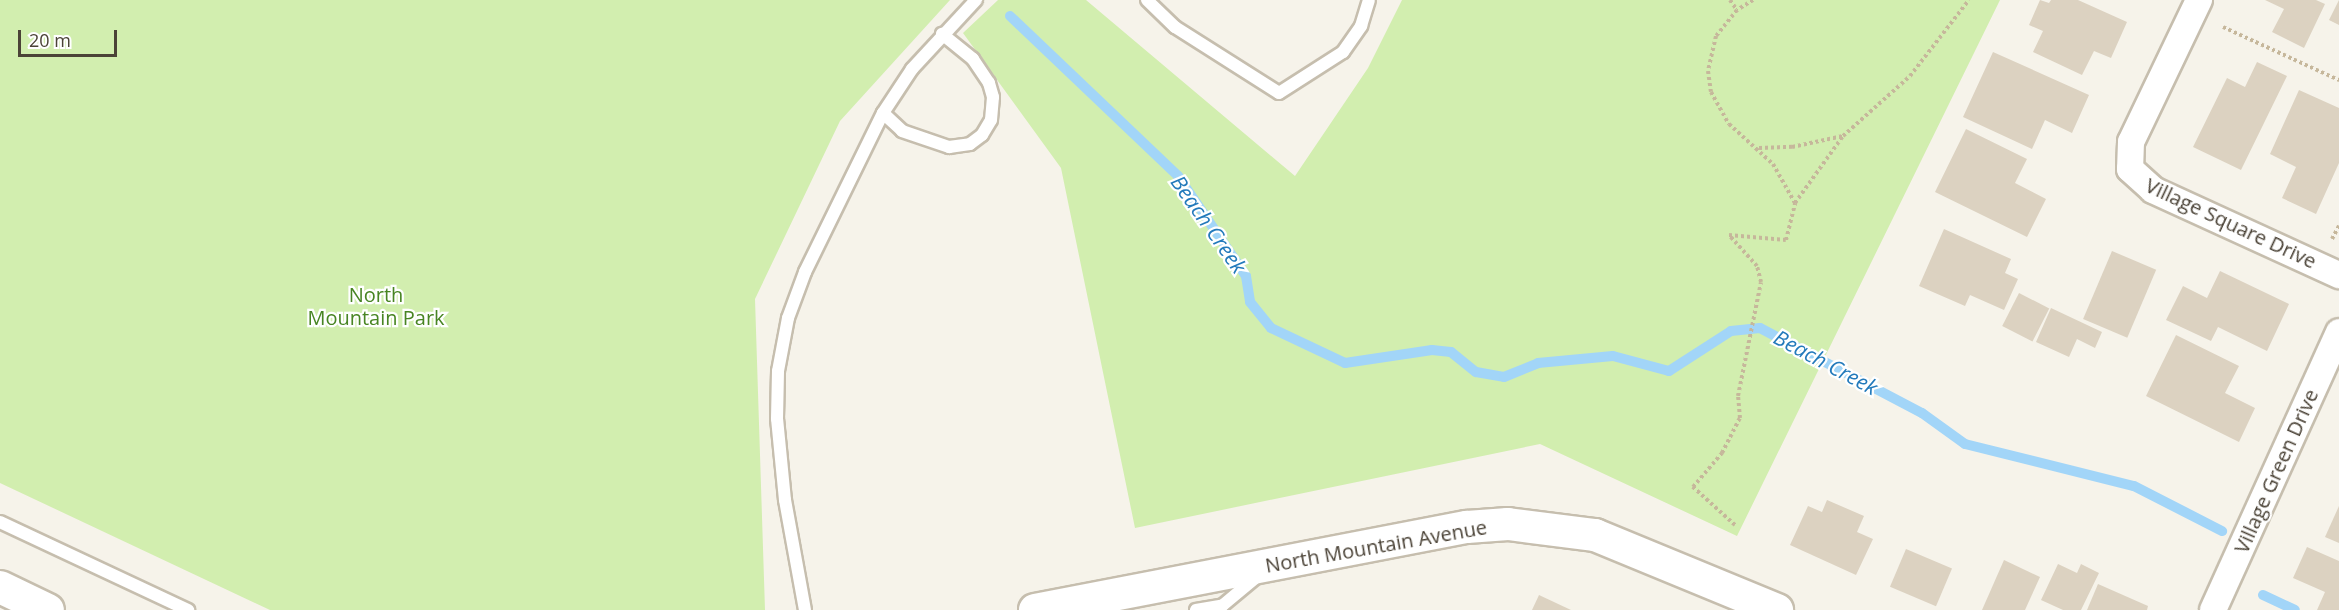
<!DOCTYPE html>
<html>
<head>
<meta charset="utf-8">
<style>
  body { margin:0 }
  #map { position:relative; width:2339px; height:610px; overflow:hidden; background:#f6f3ea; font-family:"Open Sans",sans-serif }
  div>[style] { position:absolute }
  .green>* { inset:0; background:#d2eeaf }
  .stream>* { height:10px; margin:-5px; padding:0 5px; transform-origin:5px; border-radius:5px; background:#a2d5f8 }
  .building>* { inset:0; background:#dcd2c1; transform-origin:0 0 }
  .path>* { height:4px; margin-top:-2px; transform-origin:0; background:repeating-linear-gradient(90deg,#c6b79b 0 3px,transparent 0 6px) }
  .roads { filter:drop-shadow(2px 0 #c6beae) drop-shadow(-2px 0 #c6beae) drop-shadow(0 2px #c6beae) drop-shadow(0 -2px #c6beae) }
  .service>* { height:12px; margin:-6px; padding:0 6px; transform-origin:6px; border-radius:6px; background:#fff }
  .minor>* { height:26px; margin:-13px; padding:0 13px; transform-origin:13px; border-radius:13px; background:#fff }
  .tertiary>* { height:32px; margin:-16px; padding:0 16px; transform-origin:16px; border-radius:16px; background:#fff }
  span { translate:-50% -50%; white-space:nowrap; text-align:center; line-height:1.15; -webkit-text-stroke:4.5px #fff; paint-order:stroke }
  .street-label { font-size:20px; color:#4b4337 }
  .park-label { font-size:20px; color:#488523 }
  .water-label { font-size:21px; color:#237abb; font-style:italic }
  .scale { position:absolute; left:18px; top:30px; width:99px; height:27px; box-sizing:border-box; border:3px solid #4b4337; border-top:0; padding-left:8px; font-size:18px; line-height:21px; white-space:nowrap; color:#4b4337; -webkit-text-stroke:4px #fff; paint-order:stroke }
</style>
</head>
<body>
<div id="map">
  <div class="green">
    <i style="clip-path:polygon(0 0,950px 0,840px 121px,755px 299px,765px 610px,270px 610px,0 483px)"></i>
    <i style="clip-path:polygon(998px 0,1086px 0,1295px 176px,1368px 68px,1402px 0,2000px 0,1737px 536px,1540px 444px,1135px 528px,1061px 168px,963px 33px)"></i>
  </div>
  <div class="stream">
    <i style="left:1010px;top:16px;width:232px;rotate:43.6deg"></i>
    <i style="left:1178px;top:176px;width:121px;rotate:55.8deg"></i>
    <i style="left:1246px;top:276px;width:26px;rotate:81deg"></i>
    <i style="left:1250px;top:302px;width:33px;rotate:51deg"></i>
    <i style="left:1271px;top:328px;width:82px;rotate:25.3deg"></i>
    <i style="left:1345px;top:363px;width:88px;rotate:-8.5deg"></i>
    <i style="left:1432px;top:350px;width:19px;rotate:6deg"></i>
    <i style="left:1451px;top:352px;width:32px;rotate:39deg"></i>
    <i style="left:1476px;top:372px;width:28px;rotate:10deg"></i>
    <i style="left:1504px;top:377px;width:37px;rotate:-22deg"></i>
    <i style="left:1538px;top:363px;width:75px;rotate:-5.3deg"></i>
    <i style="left:1613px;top:356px;width:58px;rotate:15deg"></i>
    <i style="left:1669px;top:371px;width:74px;rotate:-32.8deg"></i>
    <i style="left:1731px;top:331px;width:29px;rotate:-6deg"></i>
    <i style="left:1760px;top:328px;width:183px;rotate:27.7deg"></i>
    <i style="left:1922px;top:413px;width:53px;rotate:35.8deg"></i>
    <i style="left:1965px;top:444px;width:174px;rotate:14deg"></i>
    <i style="left:2134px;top:486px;width:99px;rotate:27.1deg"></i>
    <i style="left:2263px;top:595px;width:35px;rotate:25deg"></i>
  </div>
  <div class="building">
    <i style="clip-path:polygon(2040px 0,2049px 3px,2051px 0,2078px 0,2127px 22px,2111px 58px,2094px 51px,2082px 75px,2033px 52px,2043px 31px,2029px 25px)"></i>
    <i style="clip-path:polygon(2265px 0,2316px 0,2325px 4px,2304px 48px,2272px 32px,2284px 9px)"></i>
    <i style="clip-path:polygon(2339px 0,2339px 25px,2329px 20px)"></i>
    <i style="clip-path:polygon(1993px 52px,2089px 95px,2072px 133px,2045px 120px,2032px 149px,1963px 117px)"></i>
    <i style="clip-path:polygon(2257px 62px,2287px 76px,2241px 170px,2193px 147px,2227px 78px,2245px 87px)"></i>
    <i style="clip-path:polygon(2299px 90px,2339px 108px,2339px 163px,2316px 214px,2282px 198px,2296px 167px,2270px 154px)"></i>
    <i style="clip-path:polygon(1966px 129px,2027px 159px,2015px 183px,2046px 199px,2027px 237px,1935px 192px)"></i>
    <i style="clip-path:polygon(1944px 229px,2011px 259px,2005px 273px,2018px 279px,2004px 310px,1970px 295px,1965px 306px,1919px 286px)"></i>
    <i style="left:2112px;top:251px;width:48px;height:74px;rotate:23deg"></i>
    <i style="clip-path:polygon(2220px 271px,2289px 304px,2267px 351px,2218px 327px,2211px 341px,2166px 320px,2183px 286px,2207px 298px)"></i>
    <i style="left:2019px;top:293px;width:34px;height:37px;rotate:27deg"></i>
    <i style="clip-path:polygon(2051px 308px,2102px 332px,2095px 348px,2077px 339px,2069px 357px,2036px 342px)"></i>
    <i style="clip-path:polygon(2176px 335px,2239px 366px,2225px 393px,2255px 408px,2239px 442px,2146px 396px)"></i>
    <i style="clip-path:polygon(1827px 500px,1864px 516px,1857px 532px,1873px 539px,1856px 575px,1790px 545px,1808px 506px,1822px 512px)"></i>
    <i style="clip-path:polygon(2339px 506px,2339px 543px,2325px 537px)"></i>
    <i style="clip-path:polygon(2307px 547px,2339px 561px,2339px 610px,2317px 610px,2325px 592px,2293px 578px)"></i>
    <i style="left:1906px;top:549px;width:50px;height:41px;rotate:23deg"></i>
    <i style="clip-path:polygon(2004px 560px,2040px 577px,2025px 610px,1982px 610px)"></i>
    <i style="clip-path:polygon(2058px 564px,2077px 573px,2081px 564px,2099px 573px,2081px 610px,2063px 610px,2041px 600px)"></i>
    <i style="clip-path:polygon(2098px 584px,2148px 606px,2147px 610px,2087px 610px)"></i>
    <i style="clip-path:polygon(1539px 595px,1571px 610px,1532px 610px)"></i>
  </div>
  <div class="path">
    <i style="left:1730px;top:0;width:12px;rotate:55deg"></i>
    <i style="left:1753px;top:0;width:19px;rotate:148deg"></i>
    <i style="left:1737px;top:10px;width:33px;rotate:129deg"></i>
    <i style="left:1716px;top:36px;width:36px;rotate:103deg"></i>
    <i style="left:1708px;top:71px;width:21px;rotate:82deg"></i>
    <i style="left:1711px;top:92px;width:37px;rotate:61deg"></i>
    <i style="left:1729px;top:124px;width:59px;rotate:42.3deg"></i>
    <i style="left:1773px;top:164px;width:45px;rotate:60.6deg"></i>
    <i style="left:1795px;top:203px;width:82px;rotate:-54.4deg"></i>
    <i style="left:1843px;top:136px;width:90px;rotate:-41.8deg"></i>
    <i style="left:1910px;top:76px;width:96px;rotate:-52.2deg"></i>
    <i style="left:2223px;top:27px;width:128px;rotate:24.6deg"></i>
    <i style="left:1759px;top:148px;width:33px;rotate:-2deg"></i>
    <i style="left:1792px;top:147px;width:52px;rotate:-12.2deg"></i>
    <i style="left:2332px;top:239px;width:15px;rotate:-62deg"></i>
    <i style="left:1735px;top:525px;width:57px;rotate:-137.9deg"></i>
    <i style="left:1693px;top:487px;width:45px;rotate:-49.5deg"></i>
    <i style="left:1722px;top:453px;width:39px;rotate:-63deg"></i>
    <i style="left:1740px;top:418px;width:22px;rotate:-95deg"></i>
    <i style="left:1738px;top:396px;width:116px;rotate:-78.6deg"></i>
    <i style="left:1761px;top:282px;width:16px;rotate:-104deg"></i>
    <i style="left:1757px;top:266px;width:42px;rotate:-132.1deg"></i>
    <i style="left:1729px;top:235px;width:57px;rotate:5deg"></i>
    <i style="left:1786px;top:240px;width:38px;rotate:-76deg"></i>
  </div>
  <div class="roads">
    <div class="service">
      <i style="left:1147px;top:0;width:39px;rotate:44deg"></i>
      <i style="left:1175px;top:27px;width:123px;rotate:32.4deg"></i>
      <i style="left:1279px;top:93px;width:76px;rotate:-32.6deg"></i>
      <i style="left:1343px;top:52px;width:32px;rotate:-55deg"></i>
      <i style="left:1361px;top:26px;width:27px;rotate:-73deg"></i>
      <i style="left:883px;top:113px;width:26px;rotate:43deg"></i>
      <i style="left:902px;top:131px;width:50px;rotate:18.8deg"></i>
      <i style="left:949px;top:147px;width:21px;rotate:-8deg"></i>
      <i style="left:970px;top:144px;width:15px;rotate:-37deg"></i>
      <i style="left:982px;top:135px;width:17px;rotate:-59deg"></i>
      <i style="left:991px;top:120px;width:23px;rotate:-85deg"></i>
      <i style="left:993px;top:97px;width:15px;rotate:-106deg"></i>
      <i style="left:989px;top:83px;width:29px;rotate:-124deg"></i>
      <i style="left:973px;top:59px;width:40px;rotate:-141deg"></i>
      <i style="left:0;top:522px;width:208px;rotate:25.1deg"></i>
      <i style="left:805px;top:610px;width:112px;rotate:-100.3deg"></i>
      <i style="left:785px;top:500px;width:81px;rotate:-95.6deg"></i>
      <i style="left:777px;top:419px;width:48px;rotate:-88.8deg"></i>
      <i style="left:778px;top:371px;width:54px;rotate:-79.3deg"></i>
      <i style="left:788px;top:318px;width:49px;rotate:-69.7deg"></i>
      <i style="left:805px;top:272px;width:177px;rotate:-63.9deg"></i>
      <i style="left:883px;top:113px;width:53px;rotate:-56.6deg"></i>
      <i style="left:912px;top:69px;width:94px;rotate:-47.2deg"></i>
      <i style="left:1196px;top:610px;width:27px;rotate:-10deg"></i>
      <i style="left:1223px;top:605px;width:47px;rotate:-39.8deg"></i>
    </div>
    <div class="minor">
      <i style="left:2199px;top:0;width:157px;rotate:115.6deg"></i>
      <i style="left:2131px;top:142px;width:27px;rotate:92deg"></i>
      <i style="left:2130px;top:169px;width:31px;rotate:42deg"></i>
      <i style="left:2153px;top:190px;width:205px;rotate:24.6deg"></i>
      <i style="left:2213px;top:610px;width:305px;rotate:-65.6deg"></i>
    </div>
    <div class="tertiary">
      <i style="left:0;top:587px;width:53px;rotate:25.6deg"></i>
      <i style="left:1035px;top:610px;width:440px;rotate:-10.9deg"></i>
      <i style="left:1467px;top:527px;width:41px;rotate:-4.2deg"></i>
      <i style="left:1508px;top:524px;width:88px;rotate:7.2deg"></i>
      <i style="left:1595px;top:535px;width:197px;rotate:22.4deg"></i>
    </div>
  </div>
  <div class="street-label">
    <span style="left:2231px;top:223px;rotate:25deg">Village Square Drive</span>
    <span style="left:2276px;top:471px;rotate:-66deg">Village Green Drive</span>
    <span style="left:1376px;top:546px;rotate:-10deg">North Mountain Avenue</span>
  </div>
  <div class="park-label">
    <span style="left:376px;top:306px">North<br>Mountain Park</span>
  </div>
  <div class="water-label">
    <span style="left:1209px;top:224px;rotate:55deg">Beach Creek</span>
    <span style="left:1826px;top:362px;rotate:28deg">Beach Creek</span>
  </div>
  <div class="scale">20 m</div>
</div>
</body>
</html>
